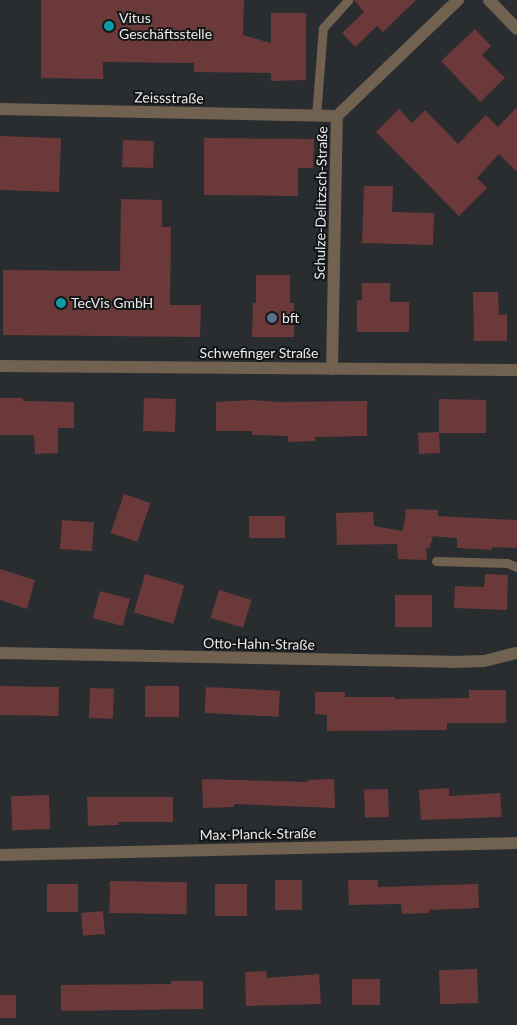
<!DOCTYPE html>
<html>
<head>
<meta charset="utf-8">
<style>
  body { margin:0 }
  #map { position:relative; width:517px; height:1025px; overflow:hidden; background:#2a2d2f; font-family:Lato,sans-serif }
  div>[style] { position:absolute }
  .building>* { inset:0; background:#6b3939; transform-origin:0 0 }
  .service>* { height:9px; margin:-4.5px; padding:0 4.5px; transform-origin:4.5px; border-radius:4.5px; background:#716151 }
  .minor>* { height:12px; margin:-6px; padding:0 6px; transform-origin:6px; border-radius:6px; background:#716151 }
  .tertiary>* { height:12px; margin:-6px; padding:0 6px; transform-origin:6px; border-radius:6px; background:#716151 }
  .dots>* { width:14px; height:14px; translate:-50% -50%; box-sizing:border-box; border:2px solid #141516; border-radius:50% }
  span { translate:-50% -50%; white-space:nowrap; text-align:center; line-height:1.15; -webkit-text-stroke:4px #141516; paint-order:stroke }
  .poi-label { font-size:14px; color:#eaebed }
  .left { translate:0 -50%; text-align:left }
  .street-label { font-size:14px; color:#eaebed }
</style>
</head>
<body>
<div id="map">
  <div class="building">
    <i style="clip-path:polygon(41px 0,244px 0,243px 35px,271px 43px,271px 13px,306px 13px,306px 80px,271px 81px,271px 73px,194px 72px,194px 63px,103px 62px,103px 79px,41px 78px)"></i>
    <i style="clip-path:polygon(354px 0,416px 0,383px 32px,377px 26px,355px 47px,342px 33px,364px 12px)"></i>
    <i style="clip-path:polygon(475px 29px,491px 46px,482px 55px,505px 78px,480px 102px,441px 61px)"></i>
    <i style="clip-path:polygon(517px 107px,517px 172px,499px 154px,477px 178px,487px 188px,459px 216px,376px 132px,399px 109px,412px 123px,425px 110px,458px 144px,486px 115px,498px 127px)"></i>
    <i style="left:0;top:136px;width:61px;height:54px;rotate:2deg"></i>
    <i style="clip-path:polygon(204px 138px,314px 139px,313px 168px,298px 168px,298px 196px,204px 195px)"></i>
    <i style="left:123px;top:140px;width:31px;height:27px;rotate:2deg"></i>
    <i style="clip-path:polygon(364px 186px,393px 186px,392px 212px,434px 213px,433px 245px,362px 243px)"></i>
    <i style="clip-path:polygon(121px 199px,162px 200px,162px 227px,171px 227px,170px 305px,201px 305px,200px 337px,3px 335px,3px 270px,120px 271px)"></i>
    <i style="clip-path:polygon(256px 275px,290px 275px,290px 303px,294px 303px,294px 337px,252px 337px,253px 303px,256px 303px)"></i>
    <i style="clip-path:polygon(362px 283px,390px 283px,390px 302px,409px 302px,409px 332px,357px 332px,357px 300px,362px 300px)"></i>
    <i style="clip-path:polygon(473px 292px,498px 292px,499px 315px,507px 314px,507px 341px,474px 341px)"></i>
    <i style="clip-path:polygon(0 398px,23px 398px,23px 401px,74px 402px,74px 428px,58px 428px,58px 453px,35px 454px,34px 435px,0 435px)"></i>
    <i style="left:144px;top:398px;width:32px;height:33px;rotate:2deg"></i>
    <i style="clip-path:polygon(439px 399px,486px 400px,486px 433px,439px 433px,440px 453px,419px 454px,418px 433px,439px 432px)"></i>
    <i style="clip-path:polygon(252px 400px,278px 402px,367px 401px,367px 436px,315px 437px,315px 441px,288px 442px,288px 436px,252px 435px,252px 431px,216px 431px,216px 402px)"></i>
    <i style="left:124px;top:494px;width:28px;height:41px;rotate:19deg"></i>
    <i style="clip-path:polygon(406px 509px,438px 510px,438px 516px,517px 520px,517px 548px,492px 547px,492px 550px,457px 548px,457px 538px,429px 536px,433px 537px,429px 549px,426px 548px,427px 560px,398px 559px,397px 544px,337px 545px,336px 513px,373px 512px,374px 526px,403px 531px)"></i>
    <i style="left:285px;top:516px;width:22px;height:36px;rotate:90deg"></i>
    <i style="left:62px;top:520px;width:32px;height:29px;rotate:4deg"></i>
    <i style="clip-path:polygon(0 569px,35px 580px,27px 609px,0 600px)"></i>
    <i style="left:145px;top:574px;width:41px;height:40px;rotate:16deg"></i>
    <i style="clip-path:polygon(485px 574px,508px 575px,507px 610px,454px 608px,455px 586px,484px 587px)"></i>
    <i style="left:219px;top:590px;width:34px;height:29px;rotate:17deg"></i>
    <i style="left:100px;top:591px;width:31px;height:28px;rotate:15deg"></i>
    <i style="left:395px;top:595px;width:37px;height:32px"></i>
    <i style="left:0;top:686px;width:59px;height:29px;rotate:1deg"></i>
    <i style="left:145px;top:686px;width:34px;height:31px"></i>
    <i style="left:206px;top:687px;width:74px;height:26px;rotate:3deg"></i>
    <i style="left:90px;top:688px;width:24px;height:30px;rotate:2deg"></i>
    <i style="clip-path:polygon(469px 690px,506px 690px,506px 723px,447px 723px,447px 730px,327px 731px,327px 715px,315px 714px,315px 692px,345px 692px,345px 697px,395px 697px,395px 699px,469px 698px)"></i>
    <i style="clip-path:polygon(202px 779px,308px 782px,307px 780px,334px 779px,335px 808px,234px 804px,234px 807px,203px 808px)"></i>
    <i style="clip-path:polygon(449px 788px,449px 796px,500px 793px,502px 817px,421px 820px,419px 790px)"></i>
    <i style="left:388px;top:789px;width:28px;height:24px;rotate:88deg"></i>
    <i style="left:49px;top:795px;width:34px;height:38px;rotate:88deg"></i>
    <i style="clip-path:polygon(87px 797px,173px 797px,173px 822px,118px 822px,119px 825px,88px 826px)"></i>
    <i style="left:275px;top:880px;width:27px;height:30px"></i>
    <i style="clip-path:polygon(348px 880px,378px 880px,378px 887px,478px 884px,479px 908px,429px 910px,429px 913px,402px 914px,401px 904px,349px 905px)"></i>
    <i style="left:110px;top:881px;width:77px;height:32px;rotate:1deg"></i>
    <i style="left:47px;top:884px;width:31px;height:28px"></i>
    <i style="left:215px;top:884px;width:32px;height:32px"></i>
    <i style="left:103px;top:911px;width:23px;height:22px;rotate:85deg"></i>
    <i style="left:477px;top:969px;width:34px;height:38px;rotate:88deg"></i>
    <i style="clip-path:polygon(266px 971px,267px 978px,319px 974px,321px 1004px,246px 1006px,245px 972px)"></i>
    <i style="left:352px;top:979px;width:28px;height:26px"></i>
    <i style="clip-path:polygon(171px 981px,203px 981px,203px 1009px,61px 1011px,61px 985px,171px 984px)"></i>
    <i style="left:0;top:995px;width:16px;height:23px"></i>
  </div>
  <div class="service">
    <i style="left:316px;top:116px;width:88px;rotate:-85.5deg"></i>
    <i style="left:323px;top:28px;width:38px;rotate:-48deg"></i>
    <i style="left:436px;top:561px;width:71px;rotate:1.6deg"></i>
    <i style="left:507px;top:563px;width:11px;rotate:22deg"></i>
  </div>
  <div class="minor">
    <i style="left:489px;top:0;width:40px;rotate:46deg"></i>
    <i style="left:0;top:109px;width:337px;rotate:1.2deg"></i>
    <i style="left:332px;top:369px;width:253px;rotate:-88.9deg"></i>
    <i style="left:337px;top:116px;width:168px;rotate:-43.8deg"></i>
    <i style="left:0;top:653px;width:452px;rotate:1.1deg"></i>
    <i style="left:452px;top:662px;width:32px;rotate:-2deg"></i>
    <i style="left:484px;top:661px;width:34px;rotate:-14deg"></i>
    <i style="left:0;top:855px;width:517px;rotate:-1.33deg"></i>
  </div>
  <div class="tertiary">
    <i style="left:0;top:366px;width:517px;rotate:0.44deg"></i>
  </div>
  <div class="dots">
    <i style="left:109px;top:26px;background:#0f9aa8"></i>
    <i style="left:61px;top:303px;background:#0f9aa8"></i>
    <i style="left:272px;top:318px;background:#5c6f8a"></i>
  </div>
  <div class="poi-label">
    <span class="left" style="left:119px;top:26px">Vitus<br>Geschäftsstelle</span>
    <span class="left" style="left:71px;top:303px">TecVis GmbH</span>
    <span class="left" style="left:282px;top:318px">bft</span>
  </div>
  <div class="street-label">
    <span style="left:169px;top:98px;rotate:1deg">Zeissstraße</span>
    <span style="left:321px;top:203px;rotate:-89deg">Schulze-Delitzsch-Straße</span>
    <span style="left:259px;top:353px">Schwefinger Straße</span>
    <span style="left:259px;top:644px;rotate:1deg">Otto-Hahn-Straße</span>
    <span style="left:258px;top:834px;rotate:-1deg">Max-Planck-Straße</span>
  </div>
</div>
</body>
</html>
